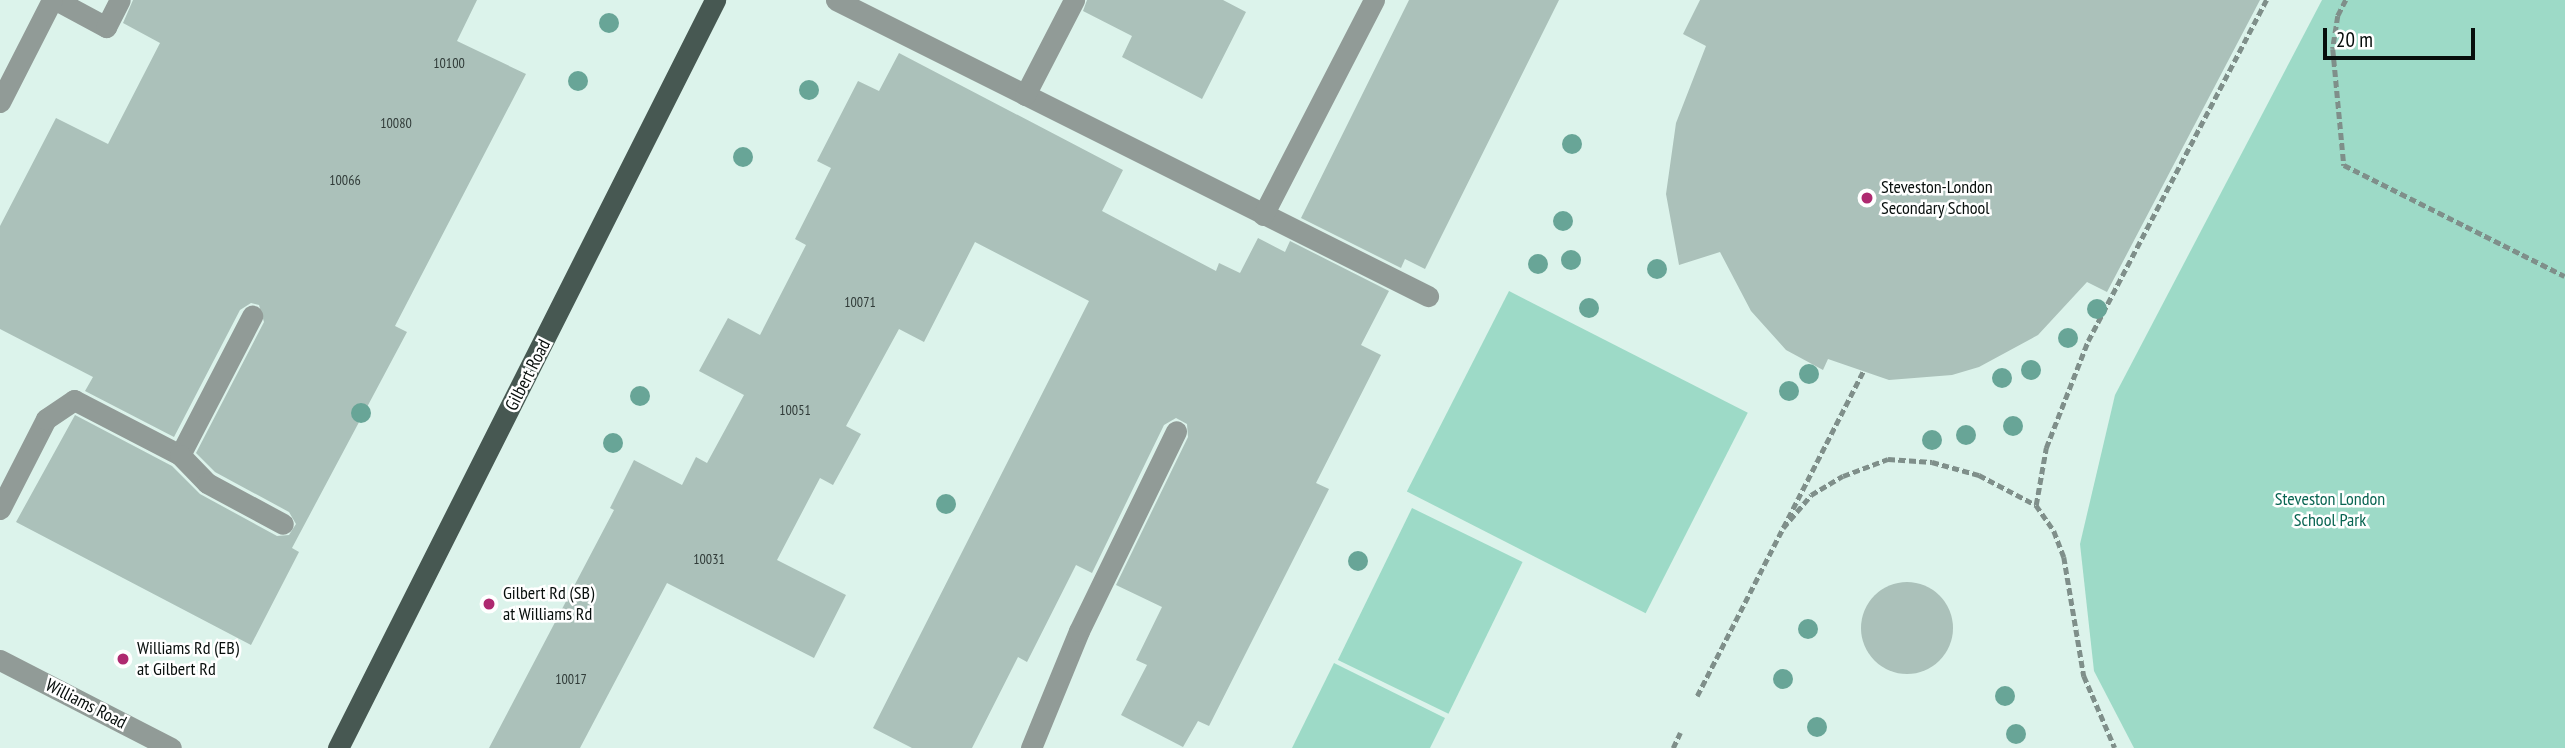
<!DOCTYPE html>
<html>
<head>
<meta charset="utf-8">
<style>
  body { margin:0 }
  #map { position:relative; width:2565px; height:748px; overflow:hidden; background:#dcf3eb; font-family:"PT Sans Narrow",sans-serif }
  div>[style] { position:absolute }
  .green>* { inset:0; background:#9ddac7; transform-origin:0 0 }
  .building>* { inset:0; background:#abc1ba }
  .round { border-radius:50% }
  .path>* { height:4.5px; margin-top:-2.25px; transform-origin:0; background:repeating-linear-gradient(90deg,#7f8f8a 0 7px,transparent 0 10.5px) }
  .minor>* { height:21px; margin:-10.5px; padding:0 10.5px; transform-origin:10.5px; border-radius:10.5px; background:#919b97 }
  .major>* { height:21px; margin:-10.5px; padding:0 10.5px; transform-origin:10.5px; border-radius:10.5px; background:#475852 }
  .trees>* { width:20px; height:20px; margin:-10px; border-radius:50%; background:#68a597 }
  .dots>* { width:19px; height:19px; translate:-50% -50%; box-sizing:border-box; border:4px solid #fff; border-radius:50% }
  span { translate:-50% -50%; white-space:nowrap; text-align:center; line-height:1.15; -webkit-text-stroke:5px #fff; paint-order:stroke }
  .number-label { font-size:14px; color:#303b38 }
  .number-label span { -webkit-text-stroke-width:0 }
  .poi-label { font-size:18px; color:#070e0c }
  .left { translate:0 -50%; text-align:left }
  .street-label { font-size:18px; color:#070e0c }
  .park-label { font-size:18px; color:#096552 }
  .scale { position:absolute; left:2323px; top:28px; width:152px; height:32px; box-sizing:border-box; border:4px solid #070e0c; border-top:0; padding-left:9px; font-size:21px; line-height:24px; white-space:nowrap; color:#070e0c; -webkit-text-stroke:5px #fff; paint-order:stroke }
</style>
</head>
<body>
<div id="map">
  <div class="green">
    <i style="clip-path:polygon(2322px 0,2565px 0,2565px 748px,2134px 748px,2094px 671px,2080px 544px,2115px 395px)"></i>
    <i style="left:1509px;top:291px;width:268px;height:225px;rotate:27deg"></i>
    <i style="left:1412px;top:508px;width:123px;height:169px;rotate:26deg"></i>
    <i style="clip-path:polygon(1334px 663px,1445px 718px,1430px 748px,1292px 748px)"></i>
  </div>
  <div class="building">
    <i style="clip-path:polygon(133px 0,477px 0,457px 41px,526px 74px,395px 326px,407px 332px,292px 548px,299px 552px,251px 645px,16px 522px,75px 415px,172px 466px,200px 494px,277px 536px,289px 535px,296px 524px,289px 512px,215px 472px,196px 453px,264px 322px,259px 305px,251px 303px,240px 310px,174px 437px,85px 391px,93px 377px,0 329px,0 226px,56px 118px,108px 144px,160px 43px,123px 23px)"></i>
    <i style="clip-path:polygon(1087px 0,1223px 0,1246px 12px,1202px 99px,1122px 57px,1132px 36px,1083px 11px)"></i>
    <i style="clip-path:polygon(1409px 0,1559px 0,1425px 269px,1405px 259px,1401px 268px,1301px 218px)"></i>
    <i style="clip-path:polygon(1700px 0,2260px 0,2107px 292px,2087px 282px,2038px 335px,1979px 367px,1952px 375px,1889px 380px,1828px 359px,1823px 370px,1786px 350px,1751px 311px,1720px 252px,1679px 265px,1666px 194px,1676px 123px,1706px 46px,1683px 34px)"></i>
    <i style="clip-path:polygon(899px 53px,1123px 170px,1102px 211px,1216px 271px,1219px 263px,1240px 273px,1258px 238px,1285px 252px,1290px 241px,1389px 291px,1361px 345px,1381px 355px,1316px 483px,1329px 489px,1209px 726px,1198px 721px,1183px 747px,1121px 715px,1147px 665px,1136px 660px,1162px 607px,1116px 585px,1188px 437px,1187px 424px,1176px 418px,1164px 425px,1092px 573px,1076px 565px,1027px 662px,1018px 657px,972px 748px,912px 748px,873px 728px,1089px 301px,975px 242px,924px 342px,899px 329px,846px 426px,861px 434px,833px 485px,820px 478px,777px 560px,846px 595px,814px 658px,667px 583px,580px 748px,489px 748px,614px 510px,610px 508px,634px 460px,682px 485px,696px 457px,707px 463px,744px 395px,699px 371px,728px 318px,760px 335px,806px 245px,795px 239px,831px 168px,817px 161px,858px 81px,879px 91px)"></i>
    <i class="round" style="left:1861px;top:582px;width:92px;height:92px"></i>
  </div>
  <div class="path">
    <i style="left:2346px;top:0;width:18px;rotate:117deg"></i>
    <i style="left:2338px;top:16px;width:33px;rotate:99deg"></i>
    <i style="left:2333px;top:49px;width:117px;rotate:84.6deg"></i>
    <i style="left:2344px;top:165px;width:247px;rotate:26.7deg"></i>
    <i style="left:2036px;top:505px;width:58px;rotate:-80deg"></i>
    <i style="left:2046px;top:448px;width:115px;rotate:-68.6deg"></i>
    <i style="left:2088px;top:341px;width:385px;rotate:-62.4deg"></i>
    <i style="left:1783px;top:528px;width:43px;rotate:-49.7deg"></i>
    <i style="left:1811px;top:495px;width:37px;rotate:-31deg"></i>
    <i style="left:1843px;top:476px;width:48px;rotate:-20.7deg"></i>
    <i style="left:1888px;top:459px;width:44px;rotate:3.9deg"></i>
    <i style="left:1932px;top:462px;width:49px;rotate:15.5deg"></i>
    <i style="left:1979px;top:475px;width:64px;rotate:27.8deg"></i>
    <i style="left:2036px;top:505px;width:32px;rotate:55deg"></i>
    <i style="left:2054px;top:531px;width:28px;rotate:69deg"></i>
    <i style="left:2064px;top:557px;width:121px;rotate:80.5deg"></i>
    <i style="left:2084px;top:676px;width:78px;rotate:66.7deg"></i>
    <i style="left:1697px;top:696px;width:365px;rotate:-62.9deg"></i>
    <i style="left:1673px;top:748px;width:17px;rotate:-65deg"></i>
  </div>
  <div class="minor">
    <i style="left:56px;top:0;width:57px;rotate:28.4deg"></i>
    <i style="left:106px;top:27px;width:30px;rotate:-63deg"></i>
    <i style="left:836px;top:0;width:662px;rotate:26.57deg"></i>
    <i style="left:1025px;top:95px;width:107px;rotate:-62.7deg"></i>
    <i style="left:0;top:102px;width:114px;rotate:-63deg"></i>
    <i style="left:1263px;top:215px;width:242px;rotate:-62.7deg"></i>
    <i style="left:180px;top:455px;width:157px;rotate:-62.6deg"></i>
    <i style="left:0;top:509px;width:101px;rotate:-62.9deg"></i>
    <i style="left:46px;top:419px;width:34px;rotate:-34deg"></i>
    <i style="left:74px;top:400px;width:119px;rotate:27.4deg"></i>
    <i style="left:180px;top:455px;width:39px;rotate:46deg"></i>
    <i style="left:207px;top:483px;width:86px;rotate:28.3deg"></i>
    <i style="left:0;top:660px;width:192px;rotate:27.2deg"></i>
    <i style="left:1031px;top:748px;width:126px;rotate:-67.7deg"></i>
    <i style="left:1079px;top:631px;width:222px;rotate:-64.1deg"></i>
  </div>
  <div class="major">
    <i style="left:338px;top:748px;width:838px;rotate:-63.25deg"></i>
  </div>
  <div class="trees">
    <i style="left:609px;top:23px"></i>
    <i style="left:578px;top:81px"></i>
    <i style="left:809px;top:90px"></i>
    <i style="left:1572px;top:144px"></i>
    <i style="left:743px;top:157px"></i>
    <i style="left:1563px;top:221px"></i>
    <i style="left:1571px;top:260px"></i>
    <i style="left:1538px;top:264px"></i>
    <i style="left:1657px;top:269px"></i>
    <i style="left:1589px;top:308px"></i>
    <i style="left:2097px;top:309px"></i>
    <i style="left:2068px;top:338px"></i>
    <i style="left:2031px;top:370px"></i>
    <i style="left:1809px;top:374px"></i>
    <i style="left:2002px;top:378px"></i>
    <i style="left:1789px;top:391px"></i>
    <i style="left:640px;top:396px"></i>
    <i style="left:361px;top:413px"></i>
    <i style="left:2013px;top:426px"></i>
    <i style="left:1966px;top:435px"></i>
    <i style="left:1932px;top:440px"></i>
    <i style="left:613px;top:443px"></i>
    <i style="left:946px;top:504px"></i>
    <i style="left:1358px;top:561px"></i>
    <i style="left:1808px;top:629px"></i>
    <i style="left:1783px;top:679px"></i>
    <i style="left:2005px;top:696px"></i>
    <i style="left:1817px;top:727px"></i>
    <i style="left:2016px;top:734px"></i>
  </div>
  <div class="dots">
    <i style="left:1867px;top:198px;background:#ae2970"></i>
    <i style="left:489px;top:604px;background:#ae2970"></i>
    <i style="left:123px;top:659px;background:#ae2970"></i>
  </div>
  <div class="number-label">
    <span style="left:449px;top:63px">10100</span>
    <span style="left:396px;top:123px">10080</span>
    <span style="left:345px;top:180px">10066</span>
    <span style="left:860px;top:302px">10071</span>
    <span style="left:795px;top:410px">10051</span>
    <span style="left:709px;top:559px">10031</span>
    <span style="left:571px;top:679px">10017</span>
  </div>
  <div class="poi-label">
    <span class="left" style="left:1881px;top:198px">Steveston-London<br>Secondary School</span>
    <span class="left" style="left:503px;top:604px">Gilbert Rd (SB)<br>at Williams Rd</span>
    <span class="left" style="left:137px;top:659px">Williams Rd (EB)<br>at Gilbert Rd</span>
  </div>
  <div class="street-label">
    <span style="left:528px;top:375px;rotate:-63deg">Gilbert Road</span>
    <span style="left:86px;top:704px;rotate:27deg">Williams Road</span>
  </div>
  <div class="park-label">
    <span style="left:2330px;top:510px">Steveston London<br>School Park</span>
  </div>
  <div class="scale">20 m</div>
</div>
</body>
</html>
